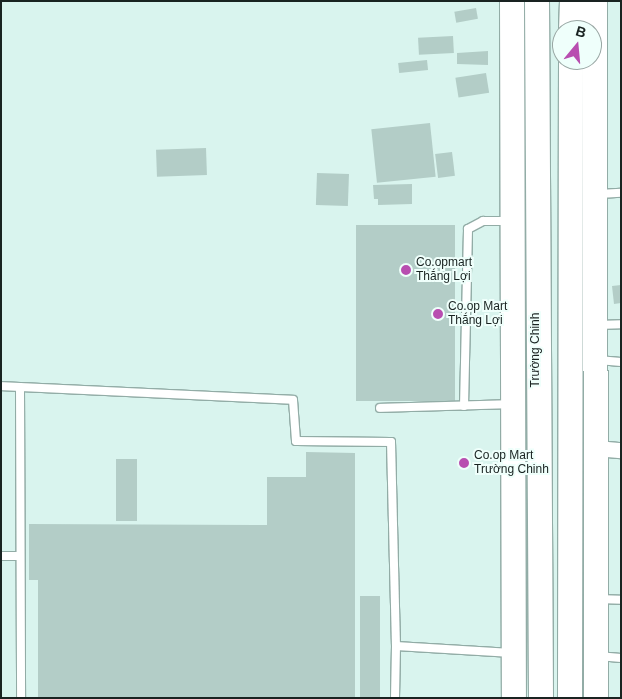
<!DOCTYPE html>
<html>
<head>
<meta charset="utf-8">
<style>
  body { margin:0 }
  #map { position:relative; width:622px; height:699px; overflow:hidden; background:#d9f4ee; font-family:Helvetica,sans-serif }
  div>[style] { position:absolute }
  .building>* { inset:0; background:#b3cdc7; transform-origin:0 0 }
  .roads { filter:drop-shadow(1px 0 #92aca6) drop-shadow(-1px 0 #92aca6) drop-shadow(0 1px #92aca6) drop-shadow(0 -1px #92aca6) }
  .lane>* { height:8px; margin:-4px; padding:0 4px; transform-origin:4px; border-radius:4px; background:#fff }
  .street>* { height:15px; margin:-7.5px; padding:0 7.5px; transform-origin:7.5px; border-radius:7.5px; background:#fff }
  .primary>* { height:24px; margin:-12px; padding:0 12px; transform-origin:12px; border-radius:12px; background:#fff }
  .dots>* { width:14px; height:14px; translate:-50% -50%; box-sizing:border-box; border:2px solid #effffb; border-radius:50% }
  span { translate:-50% -50%; white-space:nowrap; text-align:center; line-height:1.15; -webkit-text-stroke:4px #effffb; paint-order:stroke }
  .poi-label { font-size:12px; color:#192321 }
  .left { translate:0 -50%; text-align:left }
  .street-label { font-size:12px; color:#192321 }
  .frame { position:absolute; inset:0; border:2px solid #192321; pointer-events:none }
  .north { position:absolute; left:552px; top:20px; width:50px; height:50px; box-sizing:border-box; background:#effffb; border:1px solid #99a7a4; border-radius:50%; rotate:17deg; font-size:14px; font-weight:700; line-height:20px; text-align:center; color:#192321 }
  .north::after { content:''; display:block; margin:auto; width:18px; height:22px; background:#b84eb0; clip-path:polygon(50% 0,100% 100%,50% 72%,0 100%) }
</style>
</head>
<body>
<div id="map">
  <div class="building">
    <i style="left:476px;top:8px;width:11px;height:22px;rotate:80deg"></i>
    <i style="left:453px;top:36px;width:17px;height:35px;rotate:87deg"></i>
    <i style="clip-path:polygon(488px 51px,488px 65px,457px 64px,457px 53px)"></i>
    <i style="left:427px;top:60px;width:10px;height:29px;rotate:84deg"></i>
    <i style="left:486px;top:73px;width:20px;height:31px;rotate:81deg"></i>
    <i style="left:430px;top:123px;width:54px;height:59px;rotate:84deg"></i>
    <i style="left:206px;top:148px;width:27px;height:50px;rotate:88deg"></i>
    <i style="left:452px;top:152px;width:24px;height:17px;rotate:83deg"></i>
    <i style="left:317px;top:173px;width:32px;height:32px;rotate:2deg"></i>
    <i style="clip-path:polygon(412px 184px,412px 204px,378px 205px,378px 199px,374px 199px,373px 185px)"></i>
    <i style="left:356px;top:225px;width:99px;height:176px"></i>
    <i style="clip-path:polygon(621px 285px,621px 303px,614px 304px,612px 286px)"></i>
    <i style="clip-path:polygon(306px 452px,355px 453px,355px 698px,38px 698px,38px 580px,29px 580px,29px 524px,267px 525px,267px 477px,306px 477px)"></i>
    <i style="left:116px;top:459px;width:21px;height:62px"></i>
    <i style="left:360px;top:596px;width:20px;height:102px"></i>
  </div>
  <div class="roads">
    <div class="lane">
      <i style="left:599px;top:194px;width:22px;rotate:-3deg"></i>
      <i style="left:598px;top:325px;width:23px;rotate:-2deg"></i>
      <i style="left:598px;top:360px;width:23px;rotate:5deg"></i>
      <i style="left:1px;top:386px;width:292px;rotate:2.7deg"></i>
      <i style="left:293px;top:400px;width:41px;rotate:85.8deg"></i>
      <i style="left:296px;top:441px;width:95px;rotate:0.6deg"></i>
      <i style="left:391px;top:442px;width:204px;rotate:88.6deg"></i>
      <i style="left:396px;top:646px;width:116px;rotate:3.5deg"></i>
      <i style="left:20px;top:387px;width:311px;rotate:89.8deg"></i>
      <i style="left:464px;top:406px;width:177px;rotate:-88.7deg"></i>
      <i style="left:468px;top:229px;width:17px;rotate:-28deg"></i>
      <i style="left:483px;top:221px;width:26px"></i>
      <i style="left:380px;top:408px;width:131px;rotate:-1.7deg"></i>
      <i style="left:1px;top:556px;width:17px"></i>
      <i style="left:598px;top:599px;width:23px;rotate:2deg"></i>
      <i style="left:598px;top:656px;width:23px;rotate:5deg"></i>
      <i style="left:395px;top:698px;width:52px;rotate:-88.9deg"></i>
    </div>
    <div class="street">
      <i style="left:596px;top:448px;width:25px;rotate:5deg"></i>
    </div>
    <div class="primary">
      <i style="left:512px;top:1px;width:697px;rotate:89.84deg"></i>
      <i style="left:537px;top:1px;width:697px;rotate:89.67deg"></i>
      <i style="left:595px;top:1px;width:697px;rotate:89.92deg"></i>
      <i style="left:571px;top:30px;width:29px;rotate:-88deg"></i>
      <i style="left:570px;top:698px;width:638px;rotate:-89.91deg"></i>
    </div>
  </div>
  <div class="dots">
    <i style="left:406px;top:270px;background:#b84eb0"></i>
    <i style="left:438px;top:314px;background:#b84eb0"></i>
    <i style="left:464px;top:463px;background:#b84eb0"></i>
  </div>
  <div class="poi-label">
    <span class="left" style="left:416px;top:270px">Co.opmart<br>Thắng Lợi</span>
    <span class="left" style="left:448px;top:314px">Co.op Mart<br>Thắng Lợi</span>
    <span class="left" style="left:474px;top:463px">Co.op Mart<br>Trường Chinh</span>
  </div>
  <div class="street-label">
    <span style="left:536px;top:350px;rotate:-90deg">Trường Chinh</span>
  </div>
  <div class="frame"></div>
  <div class="north">B</div>
</div>
</body>
</html>
